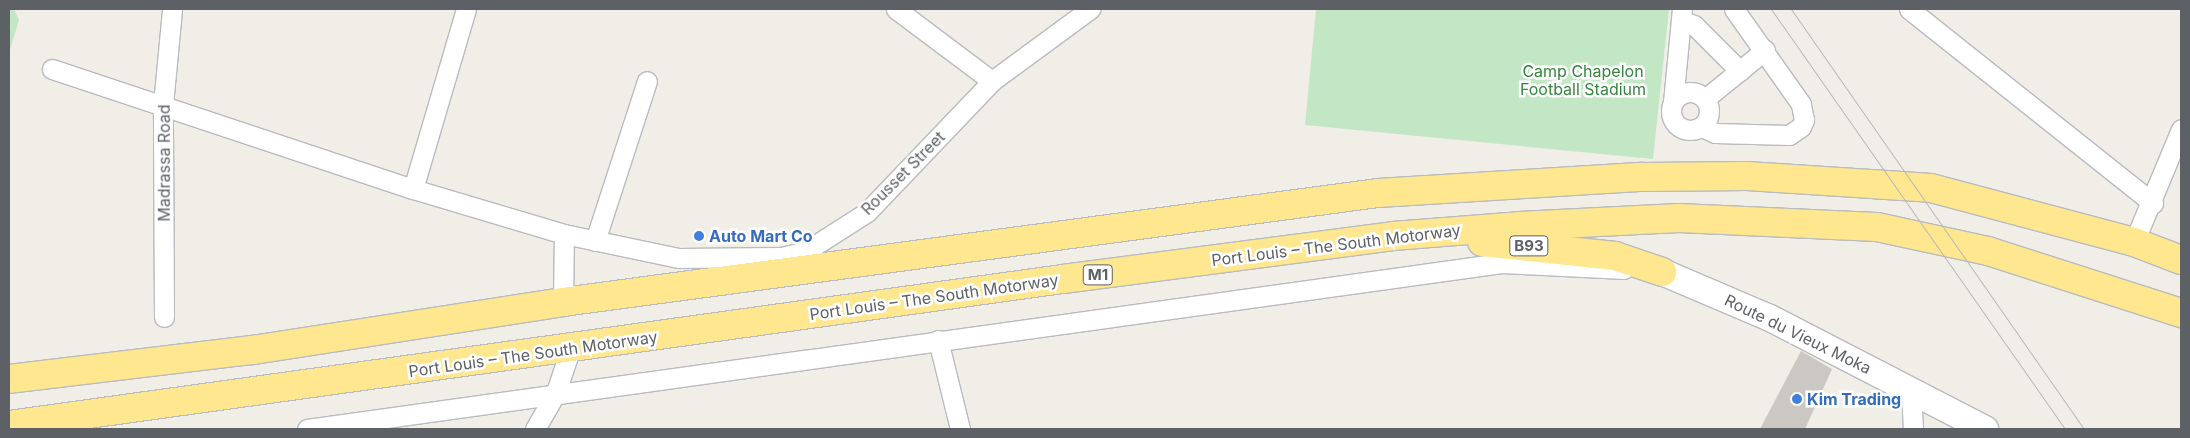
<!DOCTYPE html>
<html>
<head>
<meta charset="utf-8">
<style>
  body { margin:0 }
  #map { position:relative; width:2190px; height:438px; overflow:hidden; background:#f0eee6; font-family:Inter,sans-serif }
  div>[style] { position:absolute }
  .green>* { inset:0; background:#c3e7c4 }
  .building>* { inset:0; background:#cbc8c3 }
  .roads { filter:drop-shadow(1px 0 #b8bbc0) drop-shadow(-1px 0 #b8bbc0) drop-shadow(0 1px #b8bbc0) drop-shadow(0 -1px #b8bbc0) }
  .street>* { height:19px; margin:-9.5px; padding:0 9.5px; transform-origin:9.5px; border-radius:9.5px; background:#fff }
  .street>.ring { margin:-9.5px; padding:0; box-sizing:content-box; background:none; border:19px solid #fff; border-radius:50% }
  .secondary>* { height:26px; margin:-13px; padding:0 13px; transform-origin:13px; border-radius:13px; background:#fff }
  .highway>* { height:28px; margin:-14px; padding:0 14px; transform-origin:14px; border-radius:14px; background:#fee78f }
  .tram>* { height:1px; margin:-0.5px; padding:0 0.5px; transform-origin:0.5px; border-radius:0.5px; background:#b6b7b7 }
  .dots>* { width:14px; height:14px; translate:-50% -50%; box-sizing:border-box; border:2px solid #fff; border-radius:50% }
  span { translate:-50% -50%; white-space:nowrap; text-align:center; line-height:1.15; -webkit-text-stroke:5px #fff; paint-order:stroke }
  .shield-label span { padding:1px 4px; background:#fff; border:1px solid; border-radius:4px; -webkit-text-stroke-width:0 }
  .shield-label { font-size:15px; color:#5d6166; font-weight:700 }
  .park-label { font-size:16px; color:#35863d }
  .street-label { font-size:16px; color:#5d6166 }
  .shop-label { font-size:16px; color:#366cbe; font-weight:700 }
  .left { translate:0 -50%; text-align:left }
  .frame { position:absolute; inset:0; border:10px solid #5d6166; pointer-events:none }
</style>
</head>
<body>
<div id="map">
  <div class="green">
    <i style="clip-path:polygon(9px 9px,14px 9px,19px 20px,9px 53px)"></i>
    <i style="clip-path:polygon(1316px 9px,1669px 9px,1653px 159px,1305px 125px)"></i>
  </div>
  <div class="building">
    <i style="clip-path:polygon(1801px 351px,1832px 369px,1805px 429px,1760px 429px)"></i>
  </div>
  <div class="roads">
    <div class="street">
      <i style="left:896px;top:9px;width:120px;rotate:36.9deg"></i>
      <i style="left:1909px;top:9px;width:312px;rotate:38.5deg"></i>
      <i style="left:1681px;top:20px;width:14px;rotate:21deg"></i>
      <i style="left:1694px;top:25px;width:65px;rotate:45deg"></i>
      <i style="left:52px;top:69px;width:380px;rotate:18.4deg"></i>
      <i style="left:413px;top:189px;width:158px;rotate:16.6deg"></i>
      <i style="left:564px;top:234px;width:117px;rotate:11.8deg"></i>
      <i style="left:679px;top:258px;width:102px;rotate:-0.6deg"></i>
      <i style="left:781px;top:257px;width:26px;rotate:-13deg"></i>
      <i style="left:806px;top:251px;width:72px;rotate:-32.6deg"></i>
      <i style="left:867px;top:212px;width:181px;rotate:-46.3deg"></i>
      <i style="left:992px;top:81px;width:122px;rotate:-36.3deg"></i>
      <i class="ring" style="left:1671px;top:92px;width:19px;height:19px"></i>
      <i style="left:1706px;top:98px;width:76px;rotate:-39.1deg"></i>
      <i style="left:1673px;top:102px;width:93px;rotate:-84.5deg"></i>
      <i style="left:1702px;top:127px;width:14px;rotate:25deg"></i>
      <i style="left:1715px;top:133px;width:74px;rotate:1.5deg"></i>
      <i style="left:1789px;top:135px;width:14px;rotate:-34deg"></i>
      <i style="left:1801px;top:127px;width:8px;rotate:-67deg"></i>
      <i style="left:1804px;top:120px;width:16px;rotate:-101deg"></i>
      <i style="left:1801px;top:104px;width:116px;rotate:-125.2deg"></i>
      <i style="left:413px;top:189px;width:188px;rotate:-73.6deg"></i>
      <i style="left:595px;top:241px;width:168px;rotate:-72deg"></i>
      <i style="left:2134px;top:242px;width:122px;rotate:-67.4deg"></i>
      <i style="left:563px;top:302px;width:68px;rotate:-89.2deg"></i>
      <i style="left:164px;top:317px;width:212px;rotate:-90.3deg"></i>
      <i style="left:163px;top:105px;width:96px;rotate:-84.6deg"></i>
      <i style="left:938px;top:340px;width:92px;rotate:76.1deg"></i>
      <i style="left:1911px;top:391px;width:38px;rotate:87deg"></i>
      <i style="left:307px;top:429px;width:1206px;rotate:-7.91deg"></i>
      <i style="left:1502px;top:263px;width:122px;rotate:2.8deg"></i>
      <i style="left:535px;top:429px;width:39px;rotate:-60deg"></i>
      <i style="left:555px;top:395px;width:47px;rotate:-71.6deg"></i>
    </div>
    <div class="secondary">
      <i style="left:1662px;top:272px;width:117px;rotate:23.1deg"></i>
      <i style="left:1770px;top:318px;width:242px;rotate:27.3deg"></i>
    </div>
    <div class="highway">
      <i style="left:1482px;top:242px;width:134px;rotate:6deg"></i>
      <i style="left:1615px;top:256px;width:50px;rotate:18.8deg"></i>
      <i style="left:9px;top:379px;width:246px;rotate:-6.8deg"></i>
      <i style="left:253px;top:350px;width:314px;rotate:-8.8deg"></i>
      <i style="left:563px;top:302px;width:822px;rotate:-7.62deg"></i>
      <i style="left:1378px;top:193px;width:265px;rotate:-3.5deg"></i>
      <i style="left:1643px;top:177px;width:104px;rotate:-0.6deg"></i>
      <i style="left:1747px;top:176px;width:184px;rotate:3.7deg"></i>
      <i style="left:1931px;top:188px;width:210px;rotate:14.9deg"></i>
      <i style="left:2134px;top:242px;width:50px;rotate:21deg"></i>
      <i style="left:9px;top:425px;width:1064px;rotate:-7.89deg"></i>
      <i style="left:1063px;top:279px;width:333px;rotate:-7.4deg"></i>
      <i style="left:1393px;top:236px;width:126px;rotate:-4.5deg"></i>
      <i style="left:1519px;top:226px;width:160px;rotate:-2.9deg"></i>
      <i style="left:1679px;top:218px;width:198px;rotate:2.6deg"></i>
      <i style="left:1877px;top:227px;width:114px;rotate:12.2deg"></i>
      <i style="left:1988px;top:251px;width:203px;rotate:17.8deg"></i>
    </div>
  </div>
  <div class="tram">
    <i style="left:1771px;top:9px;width:513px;rotate:55.01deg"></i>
    <i style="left:1791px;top:9px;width:512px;rotate:55.1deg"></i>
  </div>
  <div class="dots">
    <i style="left:699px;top:236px;background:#3f7fe0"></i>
    <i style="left:1797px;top:399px;background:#3f7fe0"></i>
  </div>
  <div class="shield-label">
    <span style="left:1529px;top:246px">B93</span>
    <span style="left:1098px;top:275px">M1</span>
  </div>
  <div class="park-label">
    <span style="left:1583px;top:80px">Camp Chapelon<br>Football Stadium</span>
  </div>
  <div class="street-label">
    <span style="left:164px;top:163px;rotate:-90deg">Madrassa Road</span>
    <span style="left:903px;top:173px;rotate:-45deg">Rousset Street</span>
    <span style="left:1336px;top:245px;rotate:-7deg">Port Louis – The South Motorway</span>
    <span style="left:934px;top:297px;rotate:-8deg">Port Louis – The South Motorway</span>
    <span style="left:1798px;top:334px;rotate:26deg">Route du Vieux Moka</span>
    <span style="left:533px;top:354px;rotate:-8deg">Port Louis – The South Motorway</span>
  </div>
  <div class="shop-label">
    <span class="left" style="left:709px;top:236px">Auto Mart Co</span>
    <span class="left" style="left:1807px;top:399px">Kim Trading</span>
  </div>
  <div class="frame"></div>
</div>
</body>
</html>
